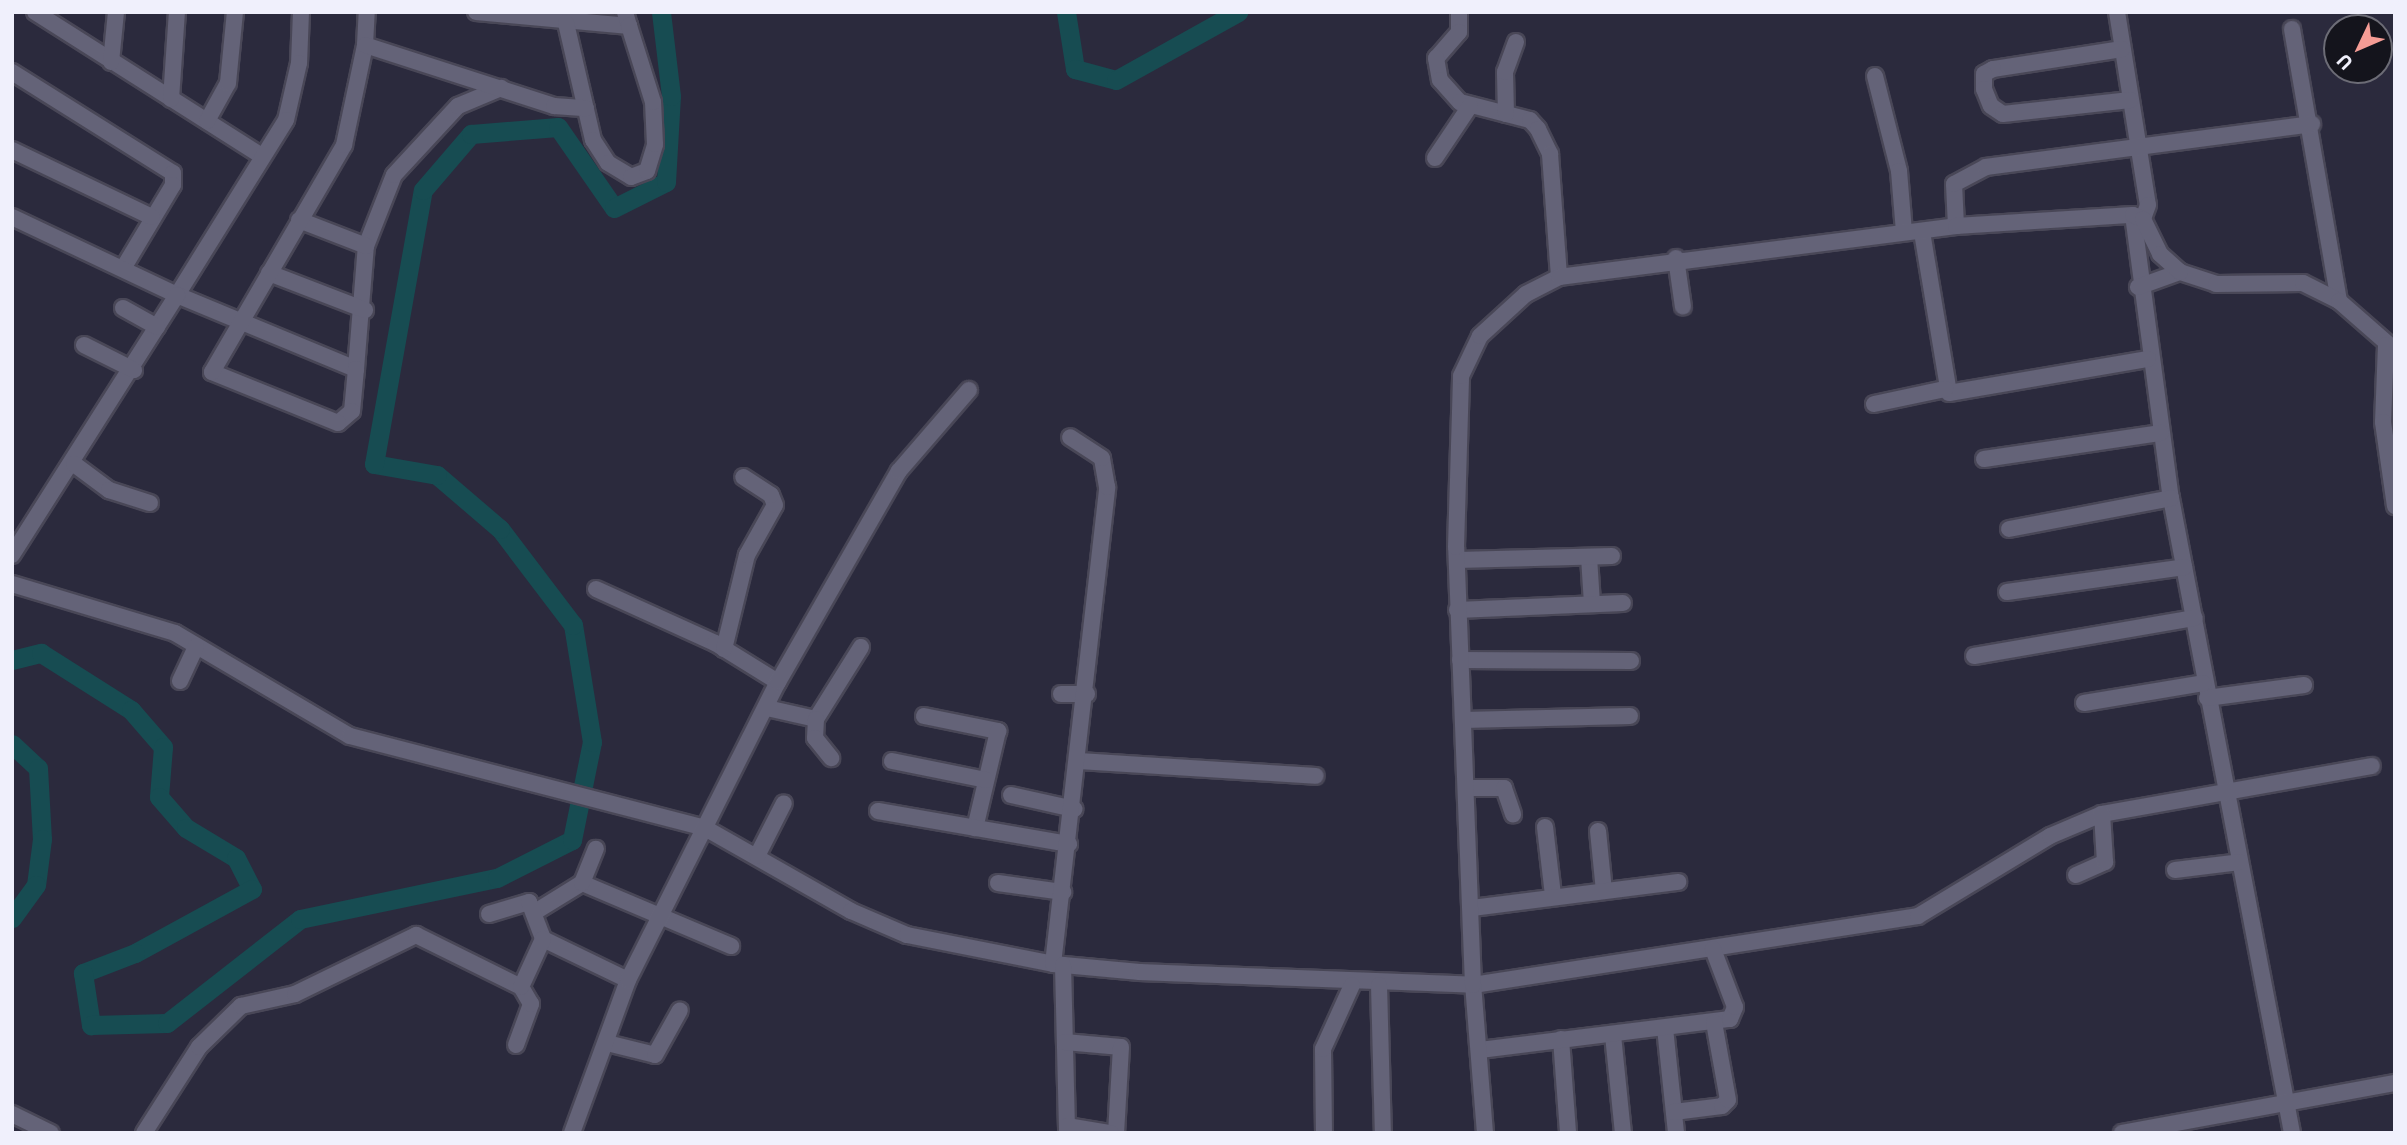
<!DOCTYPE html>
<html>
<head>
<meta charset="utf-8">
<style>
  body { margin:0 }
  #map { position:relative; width:2407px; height:1145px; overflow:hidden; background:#2b2a3d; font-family:"IBM Plex Sans",sans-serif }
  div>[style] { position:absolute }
  .river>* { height:19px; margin:-9.5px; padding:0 9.5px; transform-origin:9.5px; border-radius:9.5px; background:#174c52 }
  .roads { filter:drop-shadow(2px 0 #494757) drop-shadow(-2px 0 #494757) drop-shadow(0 2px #494757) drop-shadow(0 -2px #494757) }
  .minor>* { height:16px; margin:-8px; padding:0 8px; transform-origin:8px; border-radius:8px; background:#646378 }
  span { translate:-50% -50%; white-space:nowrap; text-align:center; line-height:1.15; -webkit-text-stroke:5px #14141c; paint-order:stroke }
  .frame { position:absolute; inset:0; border:14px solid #f0f0fc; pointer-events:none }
  .north { position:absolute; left:2323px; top:14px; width:70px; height:70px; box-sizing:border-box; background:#14141c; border:2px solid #6c6c76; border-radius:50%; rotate:226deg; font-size:19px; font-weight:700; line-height:28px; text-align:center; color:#f0f0fc }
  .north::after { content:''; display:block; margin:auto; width:24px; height:32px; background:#f59c95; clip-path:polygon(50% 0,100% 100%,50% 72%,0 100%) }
</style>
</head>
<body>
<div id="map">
  <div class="river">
    <i style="left:1066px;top:12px;width:58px;rotate:81deg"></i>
    <i style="left:1075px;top:69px;width:42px;rotate:15deg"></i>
    <i style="left:1116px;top:80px;width:140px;rotate:-29.1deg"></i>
    <i style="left:12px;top:660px;width:30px;rotate:-14deg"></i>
    <i style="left:41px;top:653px;width:107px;rotate:32.3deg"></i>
    <i style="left:131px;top:710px;width:49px;rotate:49.1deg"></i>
    <i style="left:163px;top:747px;width:50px;rotate:94.6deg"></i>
    <i style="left:159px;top:797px;width:41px;rotate:48.9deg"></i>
    <i style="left:186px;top:828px;width:58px;rotate:31deg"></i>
    <i style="left:236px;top:858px;width:35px;rotate:63deg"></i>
    <i style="left:252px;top:889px;width:133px;rotate:151.3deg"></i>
    <i style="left:135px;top:953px;width:56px;rotate:159deg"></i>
    <i style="left:83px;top:973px;width:53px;rotate:81.3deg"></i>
    <i style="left:91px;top:1025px;width:76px;rotate:-1.5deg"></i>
    <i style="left:167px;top:1023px;width:169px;rotate:-38deg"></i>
    <i style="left:300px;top:919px;width:201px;rotate:-11.8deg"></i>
    <i style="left:497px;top:878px;width:84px;rotate:-26.9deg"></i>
    <i style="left:572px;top:840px;width:100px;rotate:-78.5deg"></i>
    <i style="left:592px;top:742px;width:119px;rotate:-99.2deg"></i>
    <i style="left:573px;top:625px;width:121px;rotate:-127.2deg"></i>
    <i style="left:500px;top:529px;width:83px;rotate:-139.4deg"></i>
    <i style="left:437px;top:475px;width:64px;rotate:-170.1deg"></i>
    <i style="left:374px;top:464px;width:278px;rotate:-79.9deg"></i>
    <i style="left:423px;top:190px;width:74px;rotate:-49.4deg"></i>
    <i style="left:471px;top:134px;width:87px;rotate:-4.6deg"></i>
    <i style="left:558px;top:127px;width:98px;rotate:55.3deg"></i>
    <i style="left:614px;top:208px;width:58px;rotate:-26.6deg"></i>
    <i style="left:666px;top:182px;width:86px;rotate:-86.7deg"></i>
    <i style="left:671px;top:96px;width:85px;rotate:-96.8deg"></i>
    <i style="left:12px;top:744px;width:35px;rotate:43deg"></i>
    <i style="left:38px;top:768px;width:71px;rotate:86.8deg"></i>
    <i style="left:42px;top:839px;width:46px;rotate:97.4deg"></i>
    <i style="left:36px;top:885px;width:41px;rotate:126deg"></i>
  </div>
  <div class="roads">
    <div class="minor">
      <i style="left:35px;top:12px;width:269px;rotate:32.4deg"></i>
      <i style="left:301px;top:12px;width:51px;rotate:92.2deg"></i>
      <i style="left:299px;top:63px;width:58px;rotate:102.8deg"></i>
      <i style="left:286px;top:120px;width:206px;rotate:121.9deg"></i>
      <i style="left:177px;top:295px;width:194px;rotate:22.5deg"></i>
      <i style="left:356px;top:369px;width:123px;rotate:-85.4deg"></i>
      <i style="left:366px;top:246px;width:76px;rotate:-68.5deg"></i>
      <i style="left:394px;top:175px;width:94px;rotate:-47.2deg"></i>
      <i style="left:458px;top:106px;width:47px;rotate:-22.7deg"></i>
      <i style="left:476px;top:12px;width:154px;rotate:5.2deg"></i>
      <i style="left:629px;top:26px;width:15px;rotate:-106deg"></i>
      <i style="left:1459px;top:12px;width:20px;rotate:90deg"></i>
      <i style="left:1459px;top:32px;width:35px;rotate:131deg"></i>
      <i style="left:1436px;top:58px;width:22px;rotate:80deg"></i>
      <i style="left:1440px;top:80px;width:30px;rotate:48deg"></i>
      <i style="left:1460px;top:102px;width:72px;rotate:14.4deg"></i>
      <i style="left:1530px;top:120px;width:12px;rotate:48deg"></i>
      <i style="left:1538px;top:129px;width:28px;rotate:64deg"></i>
      <i style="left:1550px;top:154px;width:123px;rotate:85.8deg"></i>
      <i style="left:2117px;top:12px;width:195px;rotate:80.9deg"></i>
      <i style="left:2148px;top:205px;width:15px;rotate:110deg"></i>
      <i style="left:566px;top:23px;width:120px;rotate:77deg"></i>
      <i style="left:593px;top:140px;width:27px;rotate:57deg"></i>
      <i style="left:608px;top:163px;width:27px;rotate:31deg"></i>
      <i style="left:631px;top:177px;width:17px;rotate:-21deg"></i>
      <i style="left:647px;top:171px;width:28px;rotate:-73deg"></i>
      <i style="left:655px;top:144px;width:42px;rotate:-92.7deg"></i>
      <i style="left:653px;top:102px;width:80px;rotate:-107.5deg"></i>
      <i style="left:2292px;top:29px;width:276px;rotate:80.2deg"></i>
      <i style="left:365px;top:45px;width:33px;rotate:-87deg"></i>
      <i style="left:2122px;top:49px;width:131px;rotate:171.2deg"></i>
      <i style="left:1993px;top:69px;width:10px;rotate:151deg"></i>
      <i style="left:1984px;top:74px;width:15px;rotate:90deg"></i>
      <i style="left:1984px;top:89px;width:18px;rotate:68deg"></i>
      <i style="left:1991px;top:106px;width:14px;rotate:34deg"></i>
      <i style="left:2003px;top:114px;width:128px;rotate:-6.3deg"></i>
      <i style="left:111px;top:62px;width:50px;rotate:-84.3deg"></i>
      <i style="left:12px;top:72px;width:190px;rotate:32.1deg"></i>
      <i style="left:173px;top:173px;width:12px;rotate:90deg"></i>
      <i style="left:173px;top:185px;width:96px;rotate:120.9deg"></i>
      <i style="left:1875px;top:76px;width:98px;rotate:75.8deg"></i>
      <i style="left:1899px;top:171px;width:61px;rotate:85.3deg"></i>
      <i style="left:171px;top:99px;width:87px;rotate:-86.1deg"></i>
      <i style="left:1506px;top:114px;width:42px;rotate:-91.4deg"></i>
      <i style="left:1505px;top:72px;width:32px;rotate:-70deg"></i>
      <i style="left:207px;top:121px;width:43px;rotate:-61.1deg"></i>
      <i style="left:228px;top:83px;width:71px;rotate:-84.4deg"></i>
      <i style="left:12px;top:150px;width:155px;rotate:25.6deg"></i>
      <i style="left:1435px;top:158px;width:63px;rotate:-56.1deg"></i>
      <i style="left:2133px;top:215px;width:286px;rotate:82.4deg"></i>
      <i style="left:2171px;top:498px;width:646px;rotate:79.21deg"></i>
      <i style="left:12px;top:217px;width:183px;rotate:25.3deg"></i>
      <i style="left:177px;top:295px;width:308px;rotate:122.4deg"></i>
      <i style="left:299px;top:220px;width:72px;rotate:21.2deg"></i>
      <i style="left:1956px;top:226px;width:42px;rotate:-92.7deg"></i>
      <i style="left:1954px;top:184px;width:36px;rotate:-28deg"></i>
      <i style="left:1986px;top:167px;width:329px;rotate:-7.5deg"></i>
      <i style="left:1922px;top:232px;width:163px;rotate:80.5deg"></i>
      <i style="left:1949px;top:393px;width:202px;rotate:-9.7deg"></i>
      <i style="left:1676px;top:258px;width:49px;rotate:81.9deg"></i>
      <i style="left:269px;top:273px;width:103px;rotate:21.1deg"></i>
      <i style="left:2138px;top:287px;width:45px;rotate:-19.7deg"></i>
      <i style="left:2180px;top:272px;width:38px;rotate:18deg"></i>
      <i style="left:2216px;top:284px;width:87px;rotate:-0.7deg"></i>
      <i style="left:2303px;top:283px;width:40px;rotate:26.6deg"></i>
      <i style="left:2339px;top:301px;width:74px;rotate:41.2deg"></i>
      <i style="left:123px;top:308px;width:39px;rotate:29deg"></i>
      <i style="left:84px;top:345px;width:56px;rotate:26.6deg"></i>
      <i style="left:2386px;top:345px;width:77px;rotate:92.2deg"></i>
      <i style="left:2383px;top:422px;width:85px;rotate:81.9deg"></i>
      <i style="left:356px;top:369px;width:42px;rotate:95.4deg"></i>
      <i style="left:352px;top:411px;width:18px;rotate:139deg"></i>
      <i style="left:338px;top:423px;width:136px;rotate:-158deg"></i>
      <i style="left:212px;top:372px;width:263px;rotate:-59.8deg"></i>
      <i style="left:344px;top:145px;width:102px;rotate:-78.1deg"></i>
      <i style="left:365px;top:45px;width:199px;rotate:17.9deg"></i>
      <i style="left:554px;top:106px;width:32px;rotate:4deg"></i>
      <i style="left:1874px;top:404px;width:73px;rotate:-11.9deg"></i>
      <i style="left:1984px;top:459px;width:179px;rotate:-8.4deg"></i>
      <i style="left:74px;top:464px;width:44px;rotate:36.6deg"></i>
      <i style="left:109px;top:490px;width:43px;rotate:17.6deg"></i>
      <i style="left:2009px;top:529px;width:165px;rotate:-10.8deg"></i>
      <i style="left:1589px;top:557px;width:47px;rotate:86.3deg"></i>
      <i style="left:1457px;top:560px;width:155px;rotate:-1.5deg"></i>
      <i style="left:12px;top:584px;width:170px;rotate:16.7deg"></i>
      <i style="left:175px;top:633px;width:203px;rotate:30.5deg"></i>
      <i style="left:350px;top:736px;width:367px;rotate:14.5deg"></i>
      <i style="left:705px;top:828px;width:168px;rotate:29.6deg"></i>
      <i style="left:851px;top:911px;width:61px;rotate:23.2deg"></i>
      <i style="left:907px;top:935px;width:149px;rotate:11.2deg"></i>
      <i style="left:1053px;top:964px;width:87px;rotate:5.3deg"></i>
      <i style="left:1140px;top:972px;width:333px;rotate:2.2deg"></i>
      <i style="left:1473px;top:985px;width:450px;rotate:-8.8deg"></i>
      <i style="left:1918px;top:916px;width:154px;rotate:-31.2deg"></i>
      <i style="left:2050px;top:836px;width:56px;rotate:-22.9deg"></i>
      <i style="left:2102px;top:814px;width:274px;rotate:-10.1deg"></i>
      <i style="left:596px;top:589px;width:131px;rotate:24.4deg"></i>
      <i style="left:715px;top:643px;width:74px;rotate:31.8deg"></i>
      <i style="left:2007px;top:592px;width:179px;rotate:-8deg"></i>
      <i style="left:1457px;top:610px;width:166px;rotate:-2.4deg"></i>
      <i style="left:724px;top:649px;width:97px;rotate:-76.3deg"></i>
      <i style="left:747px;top:555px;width:57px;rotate:-60.8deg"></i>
      <i style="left:775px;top:505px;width:11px;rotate:-112deg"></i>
      <i style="left:771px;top:495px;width:33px;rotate:-147deg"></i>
      <i style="left:1974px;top:656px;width:224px;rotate:-9.8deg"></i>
      <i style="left:1460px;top:660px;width:171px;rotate:0.3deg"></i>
      <i style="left:180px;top:681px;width:38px;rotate:-65deg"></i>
      <i style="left:1061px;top:694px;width:26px"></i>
      <i style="left:2207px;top:698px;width:98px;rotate:-7.6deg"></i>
      <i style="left:2084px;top:703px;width:121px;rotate:-9.5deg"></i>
      <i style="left:767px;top:708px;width:50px;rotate:12.7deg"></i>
      <i style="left:816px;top:719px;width:85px;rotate:-58deg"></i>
      <i style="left:924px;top:716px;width:76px;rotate:11.5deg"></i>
      <i style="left:998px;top:731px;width:100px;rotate:103.3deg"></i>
      <i style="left:816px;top:719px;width:19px;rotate:93deg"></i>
      <i style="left:815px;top:738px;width:26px;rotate:51deg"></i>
      <i style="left:1463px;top:720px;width:167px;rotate:-1.4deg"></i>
      <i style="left:892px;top:761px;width:96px;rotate:11.4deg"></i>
      <i style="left:1079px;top:761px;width:237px;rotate:3.6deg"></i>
      <i style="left:1467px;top:788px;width:37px"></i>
      <i style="left:1504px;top:788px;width:28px;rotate:71deg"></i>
      <i style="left:1011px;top:795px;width:65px;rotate:12.5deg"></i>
      <i style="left:878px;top:811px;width:194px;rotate:9.8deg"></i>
      <i style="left:1545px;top:827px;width:68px;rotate:83.3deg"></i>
      <i style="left:1598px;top:831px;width:60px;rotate:84.3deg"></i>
      <i style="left:757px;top:856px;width:59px;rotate:-63deg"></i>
      <i style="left:2175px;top:870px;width:65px;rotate:-7deg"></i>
      <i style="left:2076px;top:875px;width:32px;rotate:-24deg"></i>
      <i style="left:2105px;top:862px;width:48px;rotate:-93.6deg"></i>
      <i style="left:582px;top:883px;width:162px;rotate:22.9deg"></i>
      <i style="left:998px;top:883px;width:66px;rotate:7.9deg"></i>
      <i style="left:1472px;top:908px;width:208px;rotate:-7.2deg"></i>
      <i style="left:535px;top:912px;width:55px;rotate:-31.7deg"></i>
      <i style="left:582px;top:883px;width:37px;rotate:-68deg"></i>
      <i style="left:489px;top:914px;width:42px;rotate:-16.7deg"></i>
      <i style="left:529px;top:902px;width:40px;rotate:69deg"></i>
      <i style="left:543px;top:939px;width:94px;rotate:25.8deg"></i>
      <i style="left:1053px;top:964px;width:480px;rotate:-83.5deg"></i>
      <i style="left:1107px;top:487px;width:29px;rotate:-100deg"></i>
      <i style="left:1102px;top:458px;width:38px;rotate:-147deg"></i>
      <i style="left:1063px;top:965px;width:168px;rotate:88.6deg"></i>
      <i style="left:1379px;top:985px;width:148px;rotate:88.5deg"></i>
      <i style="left:1665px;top:1028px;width:106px;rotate:84deg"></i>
      <i style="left:1613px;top:1035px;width:99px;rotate:84.2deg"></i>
      <i style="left:1561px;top:1039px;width:94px;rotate:85.7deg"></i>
      <i style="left:1065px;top:1042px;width:56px;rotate:5.1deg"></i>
      <i style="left:1121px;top:1047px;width:86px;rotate:93.3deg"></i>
      <i style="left:607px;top:1043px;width:49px;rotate:14deg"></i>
      <i style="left:655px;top:1055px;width:51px;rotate:-60.9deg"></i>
      <i style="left:516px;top:1045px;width:44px;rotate:-69.9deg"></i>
      <i style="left:531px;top:1004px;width:20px;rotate:-120deg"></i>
      <i style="left:1480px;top:1050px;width:252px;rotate:-7.1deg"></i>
      <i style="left:1730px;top:1019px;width:13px;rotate:-67deg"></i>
      <i style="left:1735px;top:1007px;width:62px;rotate:-110.8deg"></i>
      <i style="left:1674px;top:1112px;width:48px;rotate:-7.1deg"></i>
      <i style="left:1722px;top:1106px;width:8px;rotate:-45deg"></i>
      <i style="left:1728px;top:1100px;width:79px;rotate:-100.2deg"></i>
      <i style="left:12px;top:1114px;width:43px;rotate:26deg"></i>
      <i style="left:1067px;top:1126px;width:44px;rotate:9.2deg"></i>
      <i style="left:144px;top:1133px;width:102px;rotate:-57.4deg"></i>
      <i style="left:199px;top:1047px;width:59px;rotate:-44.3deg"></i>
      <i style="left:241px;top:1006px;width:55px;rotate:-12.5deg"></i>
      <i style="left:295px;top:994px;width:135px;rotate:-26deg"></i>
      <i style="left:416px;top:935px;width:117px;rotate:26.3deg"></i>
      <i style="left:521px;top:987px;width:53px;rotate:-65.4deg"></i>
      <i style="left:572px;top:1133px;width:163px;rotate:-69.9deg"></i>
      <i style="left:628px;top:980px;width:334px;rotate:-63.3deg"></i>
      <i style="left:778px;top:682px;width:243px;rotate:-60.2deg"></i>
      <i style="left:899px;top:471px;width:107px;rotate:-49.2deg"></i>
      <i style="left:1324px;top:1133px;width:84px;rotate:-90.7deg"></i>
      <i style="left:1323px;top:1049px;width:70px;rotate:-65.6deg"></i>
      <i style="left:1485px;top:1133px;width:148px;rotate:-94.6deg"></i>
      <i style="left:1473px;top:985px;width:438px;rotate:-92.2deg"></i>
      <i style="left:1456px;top:547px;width:171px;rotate:-88.3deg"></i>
      <i style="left:1461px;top:376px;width:44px;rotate:-64.6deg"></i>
      <i style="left:1480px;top:336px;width:62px;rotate:-42.4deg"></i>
      <i style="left:1526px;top:294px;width:37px;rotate:-27deg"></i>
      <i style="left:1559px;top:277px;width:400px;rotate:-7.3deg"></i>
      <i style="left:1956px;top:226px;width:177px;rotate:-3.6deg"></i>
      <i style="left:2133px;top:215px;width:11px;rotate:22deg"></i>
      <i style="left:2143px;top:219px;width:39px;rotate:64deg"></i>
      <i style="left:2160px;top:254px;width:27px;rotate:42deg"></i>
      <i style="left:2122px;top:1133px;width:278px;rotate:-10.4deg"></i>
    </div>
  </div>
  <div class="frame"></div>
  <div class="north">U</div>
</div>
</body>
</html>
